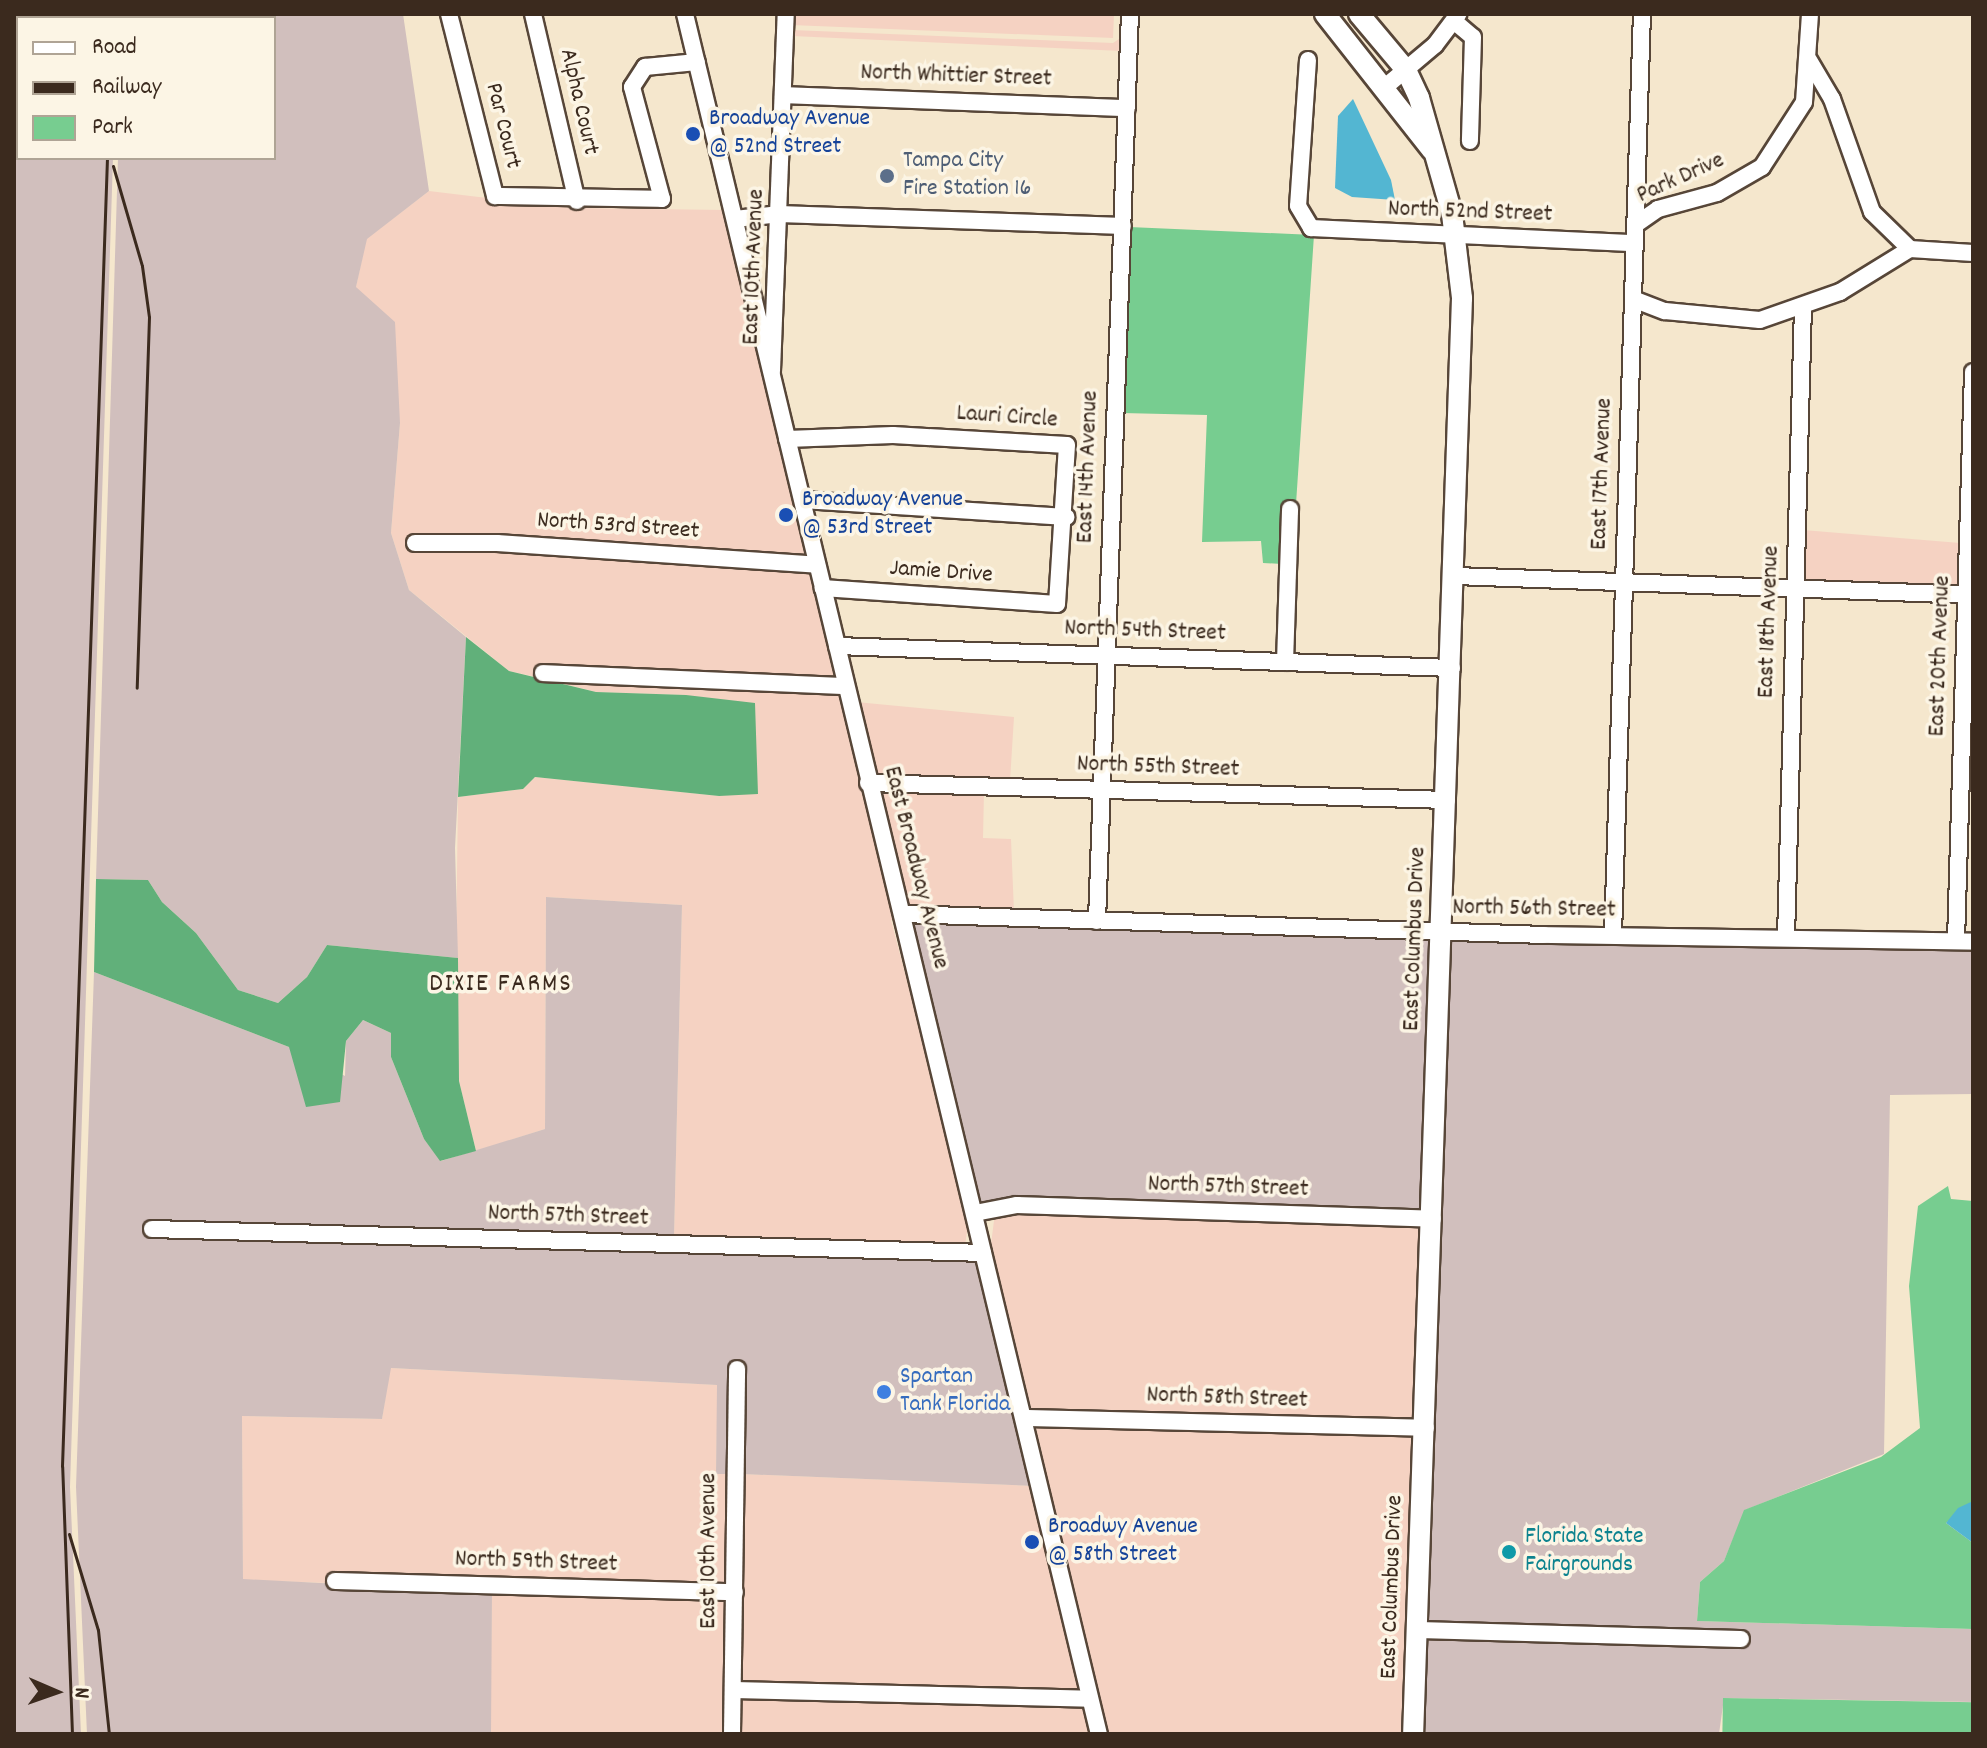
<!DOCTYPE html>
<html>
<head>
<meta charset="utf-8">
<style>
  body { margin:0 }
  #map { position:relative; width:1987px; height:1748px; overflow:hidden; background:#f5e7cd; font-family:Dekko,sans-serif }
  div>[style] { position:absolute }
  .built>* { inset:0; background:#f5d2c2; transform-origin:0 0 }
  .industrial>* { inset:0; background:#d1bfbd }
  .green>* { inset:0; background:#77cd90; transform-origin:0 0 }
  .forest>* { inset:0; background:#61b07a }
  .water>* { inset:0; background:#53b6d2 }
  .roads { filter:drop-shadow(2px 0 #574638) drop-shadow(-2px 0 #574638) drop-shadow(0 2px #574638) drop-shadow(0 -2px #574638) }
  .minor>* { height:16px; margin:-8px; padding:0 8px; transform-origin:8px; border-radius:8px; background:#fff }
  .major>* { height:20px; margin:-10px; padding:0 10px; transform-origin:10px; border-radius:10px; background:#fff }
  .rail>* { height:3px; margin:-1.5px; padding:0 1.5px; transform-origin:1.5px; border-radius:1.5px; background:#3b2a1e }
  .dots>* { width:22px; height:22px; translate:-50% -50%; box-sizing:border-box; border:4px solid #fcf5e5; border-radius:50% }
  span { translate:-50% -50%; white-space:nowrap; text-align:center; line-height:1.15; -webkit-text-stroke:7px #fcf5e5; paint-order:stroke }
  .street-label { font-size:24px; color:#3b2a1e }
  .transit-label { font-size:24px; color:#164399 }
  .left { translate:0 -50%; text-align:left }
  .service-label { font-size:24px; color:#4e5e75 }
  .shop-label { font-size:24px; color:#366cbe }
  .culture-label { font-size:24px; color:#0d838f }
  .neighbourhood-label { font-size:26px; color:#3b2a1e; letter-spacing:2px }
  .frame { position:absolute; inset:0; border:16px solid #3b2a1e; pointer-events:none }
  .legend { position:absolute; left:16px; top:16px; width:260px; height:144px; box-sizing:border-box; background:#fcf5e5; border:2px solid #afa495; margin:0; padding:10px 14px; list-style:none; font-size:24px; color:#3b2a1e }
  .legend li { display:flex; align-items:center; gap:16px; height:40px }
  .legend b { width:40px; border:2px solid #afa495 }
  .north { position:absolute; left:16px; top:1652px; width:80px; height:80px; -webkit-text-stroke:6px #fcf5e5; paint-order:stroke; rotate:92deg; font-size:22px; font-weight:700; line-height:32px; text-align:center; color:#3b2a1e }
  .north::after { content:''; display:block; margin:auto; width:28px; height:36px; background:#3b2a1e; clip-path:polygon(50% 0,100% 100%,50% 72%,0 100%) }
</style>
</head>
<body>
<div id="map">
  <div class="built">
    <i style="clip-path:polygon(791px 14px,1114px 14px,1113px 38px,791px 25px)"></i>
    <i style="clip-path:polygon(1120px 14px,1122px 51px,792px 36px,792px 30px,1113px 43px,1119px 39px)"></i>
    <i style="clip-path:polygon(429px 191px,572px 208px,726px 210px,809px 558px,497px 537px,409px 537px,409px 548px,497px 549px,812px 570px,838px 680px,537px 667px,536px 677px,509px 671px,409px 590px,391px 533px,400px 423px,356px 287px,366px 239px)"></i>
    <i style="clip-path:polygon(1803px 530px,1960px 543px,1960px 588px,1802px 583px)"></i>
    <i style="clip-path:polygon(546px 679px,840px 692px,897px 920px,891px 920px,969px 1217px,965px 1246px,674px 1238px,682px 905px,546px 897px,545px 1129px,476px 1151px,459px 1081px,455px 1024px,458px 797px,523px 789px,535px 777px,719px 796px,686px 695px,596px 692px)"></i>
    <i style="clip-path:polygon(856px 702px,1014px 717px,1010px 781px,874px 777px)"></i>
    <i style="clip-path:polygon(876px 789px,984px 792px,983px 838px,1011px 839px,1014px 912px,907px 908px)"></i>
    <i style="clip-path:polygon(995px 1213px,1426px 1228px,1420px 1422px,1032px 1412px,990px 1252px)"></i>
    <i style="clip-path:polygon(390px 1368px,718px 1385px,716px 1473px,727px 1474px,727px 1586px,330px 1575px,329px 1583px,243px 1580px,242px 1416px,382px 1419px)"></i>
    <i style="clip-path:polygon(1035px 1424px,1419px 1434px,1407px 1734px,1106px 1734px)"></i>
    <i style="clip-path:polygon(741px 1474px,1035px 1486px,1082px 1693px,741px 1685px)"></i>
    <i style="left:492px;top:1592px;width:236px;height:142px;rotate:1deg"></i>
    <i style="clip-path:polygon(741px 1697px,1085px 1704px,1092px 1734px,739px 1734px)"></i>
  </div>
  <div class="industrial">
    <i style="clip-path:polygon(14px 14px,121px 14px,18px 18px,18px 158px,113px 158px,70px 1487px,81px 1734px,14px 1734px)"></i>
    <i style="clip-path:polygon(126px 14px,403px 14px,429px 191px,367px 239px,356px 287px,395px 322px,400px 423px,391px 533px,409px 590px,466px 637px,455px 848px,458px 958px,327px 945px,307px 977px,278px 1003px,238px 990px,196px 933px,162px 902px,148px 880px,96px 879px,118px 158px,274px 158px,274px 18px,126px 18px)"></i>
    <i style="clip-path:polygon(546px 897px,682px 905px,674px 1238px,146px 1223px,145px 1234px,978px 1259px,1035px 1486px,741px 1474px,743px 1363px,731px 1363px,727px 1474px,716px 1474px,717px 1385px,391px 1368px,382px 1419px,242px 1416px,243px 1579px,492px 1592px,491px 1734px,87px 1734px,76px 1487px,94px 972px,289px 1047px,345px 1076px,346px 1041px,363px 1020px,391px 1033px,391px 1057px,424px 1139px,441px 1161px,545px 1129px)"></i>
    <i style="clip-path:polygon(910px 920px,1436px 938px,1427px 1213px,979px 1206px)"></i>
    <i style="clip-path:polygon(1449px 938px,1973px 948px,1973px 1094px,1890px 1095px,1884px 1454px,1745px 1510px,1724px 1561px,1700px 1582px,1697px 1621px,1973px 1629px,1973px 1702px,1724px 1698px,1719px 1734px,1420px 1734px,1424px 1637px,1747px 1645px,1747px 1634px,1424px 1625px)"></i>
  </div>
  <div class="green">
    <i style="clip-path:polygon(1129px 227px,1314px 235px,1296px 504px,1284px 504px,1282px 564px,1263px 563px,1261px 541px,1202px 542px,1207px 415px,1122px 413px)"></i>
    <i style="clip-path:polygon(1948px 1186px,1951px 1199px,1973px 1201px,1973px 1501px,1946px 1523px,1973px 1543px,1973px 1629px,1697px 1621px,1700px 1582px,1724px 1561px,1744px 1510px,1881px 1457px,1920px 1428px,1909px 1286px,1918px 1206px)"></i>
    <i style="left:1723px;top:1698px;width:250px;height:36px;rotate:1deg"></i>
  </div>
  <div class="forest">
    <i style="clip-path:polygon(466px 637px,509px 671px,596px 692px,686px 695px,755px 703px,758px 794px,719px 796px,535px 777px,523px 789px,458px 797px)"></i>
    <i style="clip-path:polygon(96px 879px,148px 880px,162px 902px,196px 933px,238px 990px,278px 1003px,307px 977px,327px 945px,458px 958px,459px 1081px,476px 1151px,440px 1161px,424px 1139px,391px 1057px,391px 1033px,363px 1020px,346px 1041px,340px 1102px,306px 1107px,289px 1047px,94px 972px)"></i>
  </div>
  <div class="water">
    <i style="clip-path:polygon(1353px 99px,1391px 180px,1395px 200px,1352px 197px,1335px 188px,1338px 116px)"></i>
    <i style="clip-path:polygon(1973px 1501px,1973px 1543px,1946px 1523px,1958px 1508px)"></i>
  </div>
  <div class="roads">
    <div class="minor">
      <i style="left:449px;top:14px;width:188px;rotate:75.8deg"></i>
      <i style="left:495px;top:196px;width:167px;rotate:1deg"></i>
      <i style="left:662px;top:199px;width:116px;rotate:-105deg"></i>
      <i style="left:632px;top:87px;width:24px;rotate:-57deg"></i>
      <i style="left:645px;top:67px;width:52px;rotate:-5.5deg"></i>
      <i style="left:533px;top:14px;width:192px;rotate:76.8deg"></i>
      <i style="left:685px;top:14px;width:1769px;rotate:76.47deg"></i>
      <i style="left:1455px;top:22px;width:23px;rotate:40deg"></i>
      <i style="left:1473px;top:37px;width:104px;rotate:91.7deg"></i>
      <i style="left:1308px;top:60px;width:146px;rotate:93.9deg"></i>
      <i style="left:1298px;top:206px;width:26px;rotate:59deg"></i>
      <i style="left:1311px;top:228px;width:324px;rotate:2.7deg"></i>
      <i style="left:1809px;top:60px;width:45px;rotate:59.5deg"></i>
      <i style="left:1832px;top:99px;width:120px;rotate:70.5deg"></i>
      <i style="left:1872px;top:212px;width:53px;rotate:44.2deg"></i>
      <i style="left:1385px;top:87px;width:65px;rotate:-40deg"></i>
      <i style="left:1435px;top:45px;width:39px;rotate:-53deg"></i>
      <i style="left:783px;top:95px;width:344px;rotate:2.2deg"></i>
      <i style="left:735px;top:219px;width:45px;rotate:-6.3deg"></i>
      <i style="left:780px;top:214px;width:343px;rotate:2deg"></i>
      <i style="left:1635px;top:225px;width:28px;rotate:-35deg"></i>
      <i style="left:1658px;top:209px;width:61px;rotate:-15.2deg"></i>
      <i style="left:1717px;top:193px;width:52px;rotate:-30deg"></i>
      <i style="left:1762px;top:167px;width:77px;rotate:-57.1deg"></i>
      <i style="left:1804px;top:102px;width:88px;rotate:-86.1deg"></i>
      <i style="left:1633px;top:299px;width:34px;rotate:21deg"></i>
      <i style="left:1665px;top:311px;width:95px;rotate:5.4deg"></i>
      <i style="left:1760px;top:320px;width:85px;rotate:-19.3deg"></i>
      <i style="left:1840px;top:292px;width:82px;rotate:-31.6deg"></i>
      <i style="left:1910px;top:249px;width:63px;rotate:3.6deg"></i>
      <i style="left:772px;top:371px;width:357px;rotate:-87.8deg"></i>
      <i style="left:787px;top:439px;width:106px;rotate:-2.2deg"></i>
      <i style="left:893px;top:435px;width:174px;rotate:3.3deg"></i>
      <i style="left:1067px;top:445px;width:159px;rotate:93.6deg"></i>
      <i style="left:1057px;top:604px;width:235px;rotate:-176.1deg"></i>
      <i style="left:803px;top:500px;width:264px;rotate:3.7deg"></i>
      <i style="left:415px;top:543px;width:82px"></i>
      <i style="left:497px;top:543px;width:321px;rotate:3.9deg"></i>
      <i style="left:1455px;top:576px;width:518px;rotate:2.1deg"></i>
      <i style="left:837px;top:646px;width:615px;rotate:2.05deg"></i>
      <i style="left:1285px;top:662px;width:153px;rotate:-88.1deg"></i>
      <i style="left:543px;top:673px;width:303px;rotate:2.5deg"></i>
      <i style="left:868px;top:783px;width:579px;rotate:1.68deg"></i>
      <i style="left:902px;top:914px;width:642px;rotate:1.87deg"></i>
      <i style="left:1544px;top:935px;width:429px;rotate:0.9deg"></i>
      <i style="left:1097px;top:921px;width:908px;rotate:-87.92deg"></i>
      <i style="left:1613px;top:935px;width:921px;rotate:-88.2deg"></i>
      <i style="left:1786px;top:938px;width:631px;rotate:-88.46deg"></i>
      <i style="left:1956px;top:941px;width:569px;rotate:-88.29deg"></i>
      <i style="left:975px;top:1213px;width:43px;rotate:-10.8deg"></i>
      <i style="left:1017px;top:1205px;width:416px;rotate:1.9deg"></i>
      <i style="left:152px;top:1229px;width:831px;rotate:1.65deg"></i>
      <i style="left:1026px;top:1418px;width:400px;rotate:1.4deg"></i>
      <i style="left:335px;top:1581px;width:400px;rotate:1.6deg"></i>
      <i style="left:1418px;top:1630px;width:323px;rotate:1.6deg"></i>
      <i style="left:734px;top:1690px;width:356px;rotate:1.4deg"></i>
      <i style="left:732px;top:1734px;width:365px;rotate:-89.2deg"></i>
    </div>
    <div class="major">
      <i style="left:1325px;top:14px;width:173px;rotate:51.8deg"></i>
      <i style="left:1359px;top:14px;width:73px;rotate:50deg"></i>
      <i style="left:1406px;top:70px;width:31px;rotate:65deg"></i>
      <i style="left:1419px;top:98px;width:121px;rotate:74.1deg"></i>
      <i style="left:1452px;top:214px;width:85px;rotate:83.2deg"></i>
      <i style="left:1462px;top:298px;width:1437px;rotate:91.95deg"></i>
    </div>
  </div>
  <div class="rail">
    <i style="left:111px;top:18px;width:4px;rotate:-76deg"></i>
    <i style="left:113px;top:166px;width:104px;rotate:73.8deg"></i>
    <i style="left:142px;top:266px;width:51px;rotate:82.2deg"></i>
    <i style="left:149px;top:317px;width:371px;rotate:91.9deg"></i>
    <i style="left:69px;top:1534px;width:100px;rotate:73.2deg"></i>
    <i style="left:98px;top:1630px;width:105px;rotate:84deg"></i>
    <i style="left:72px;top:1734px;width:268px;rotate:-92.1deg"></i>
    <i style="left:62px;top:1466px;width:1309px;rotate:-88.03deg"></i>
  </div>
  <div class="dots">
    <i style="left:693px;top:134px;background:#1a4fb4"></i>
    <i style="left:887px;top:176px;background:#5c6f8a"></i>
    <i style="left:786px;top:515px;background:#1a4fb4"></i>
    <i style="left:884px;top:1392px;background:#3f7fe0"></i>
    <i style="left:1032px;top:1542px;background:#1a4fb4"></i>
    <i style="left:1509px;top:1552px;background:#0f9aa8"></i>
  </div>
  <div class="street-label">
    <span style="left:956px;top:77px;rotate:2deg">North Whittier Street</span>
    <span style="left:578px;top:102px;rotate:77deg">Alpha Court</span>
    <span style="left:502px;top:126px;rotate:76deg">Par Court</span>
    <span style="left:1681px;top:179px;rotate:-24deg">Park Drive</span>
    <span style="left:1470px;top:213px;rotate:2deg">North 52nd Street</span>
    <span style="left:755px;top:267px;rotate:-88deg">East 10th Avenue</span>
    <span style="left:1007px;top:418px;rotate:4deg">Lauri Circle</span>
    <span style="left:1089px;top:467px;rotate:-88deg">East 14th Avenue</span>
    <span style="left:1603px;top:474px;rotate:-88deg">East 17th Avenue</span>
    <span style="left:618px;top:527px;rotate:4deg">North 53rd Street</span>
    <span style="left:941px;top:573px;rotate:4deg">Jamie Drive</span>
    <span style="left:1770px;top:622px;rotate:-88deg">East 18th Avenue</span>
    <span style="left:1145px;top:632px;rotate:2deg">North 54th Street</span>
    <span style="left:1941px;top:656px;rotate:-88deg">East 20th Avenue</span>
    <span style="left:1158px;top:768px;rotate:2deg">North 55th Street</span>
    <span style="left:915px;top:868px;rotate:76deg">East Broadway Avenue</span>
    <span style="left:1534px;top:910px;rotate:1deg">North 56th Street</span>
    <span style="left:1416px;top:939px;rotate:-88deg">East Columbus Drive</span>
    <span style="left:1228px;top:1188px;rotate:2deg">North 57th Street</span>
    <span style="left:568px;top:1217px;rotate:2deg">North 57th Street</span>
    <span style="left:1227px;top:1399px;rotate:2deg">North 58th Street</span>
    <span style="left:710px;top:1551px;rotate:-90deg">East 10th Avenue</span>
    <span style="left:536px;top:1563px;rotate:2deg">North 59th Street</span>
    <span style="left:1393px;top:1587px;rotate:-88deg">East Columbus Drive</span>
  </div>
  <div class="transit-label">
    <span class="left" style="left:709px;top:134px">Broadway Avenue<br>@ 52nd Street</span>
    <span class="left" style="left:802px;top:515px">Broadway Avenue<br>@ 53rd Street</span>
    <span class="left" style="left:1048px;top:1542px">Broadwy Avenue<br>@ 58th Street</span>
  </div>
  <div class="service-label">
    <span class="left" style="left:903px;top:176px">Tampa City<br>Fire Station 16</span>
  </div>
  <div class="shop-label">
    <span class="left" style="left:900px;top:1392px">Spartan<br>Tank Florida</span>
  </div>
  <div class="culture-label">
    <span class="left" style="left:1525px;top:1552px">Florida State<br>Fairgrounds</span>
  </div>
  <div class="neighbourhood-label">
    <span style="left:501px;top:985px">DIXIE FARMS</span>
  </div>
  <div class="frame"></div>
  <ul class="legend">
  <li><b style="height:10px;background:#fff"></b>Road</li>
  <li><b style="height:10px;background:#3b2a1e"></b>Railway</li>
  <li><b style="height:22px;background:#77cd90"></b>Park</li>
  </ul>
  <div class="north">N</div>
</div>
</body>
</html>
